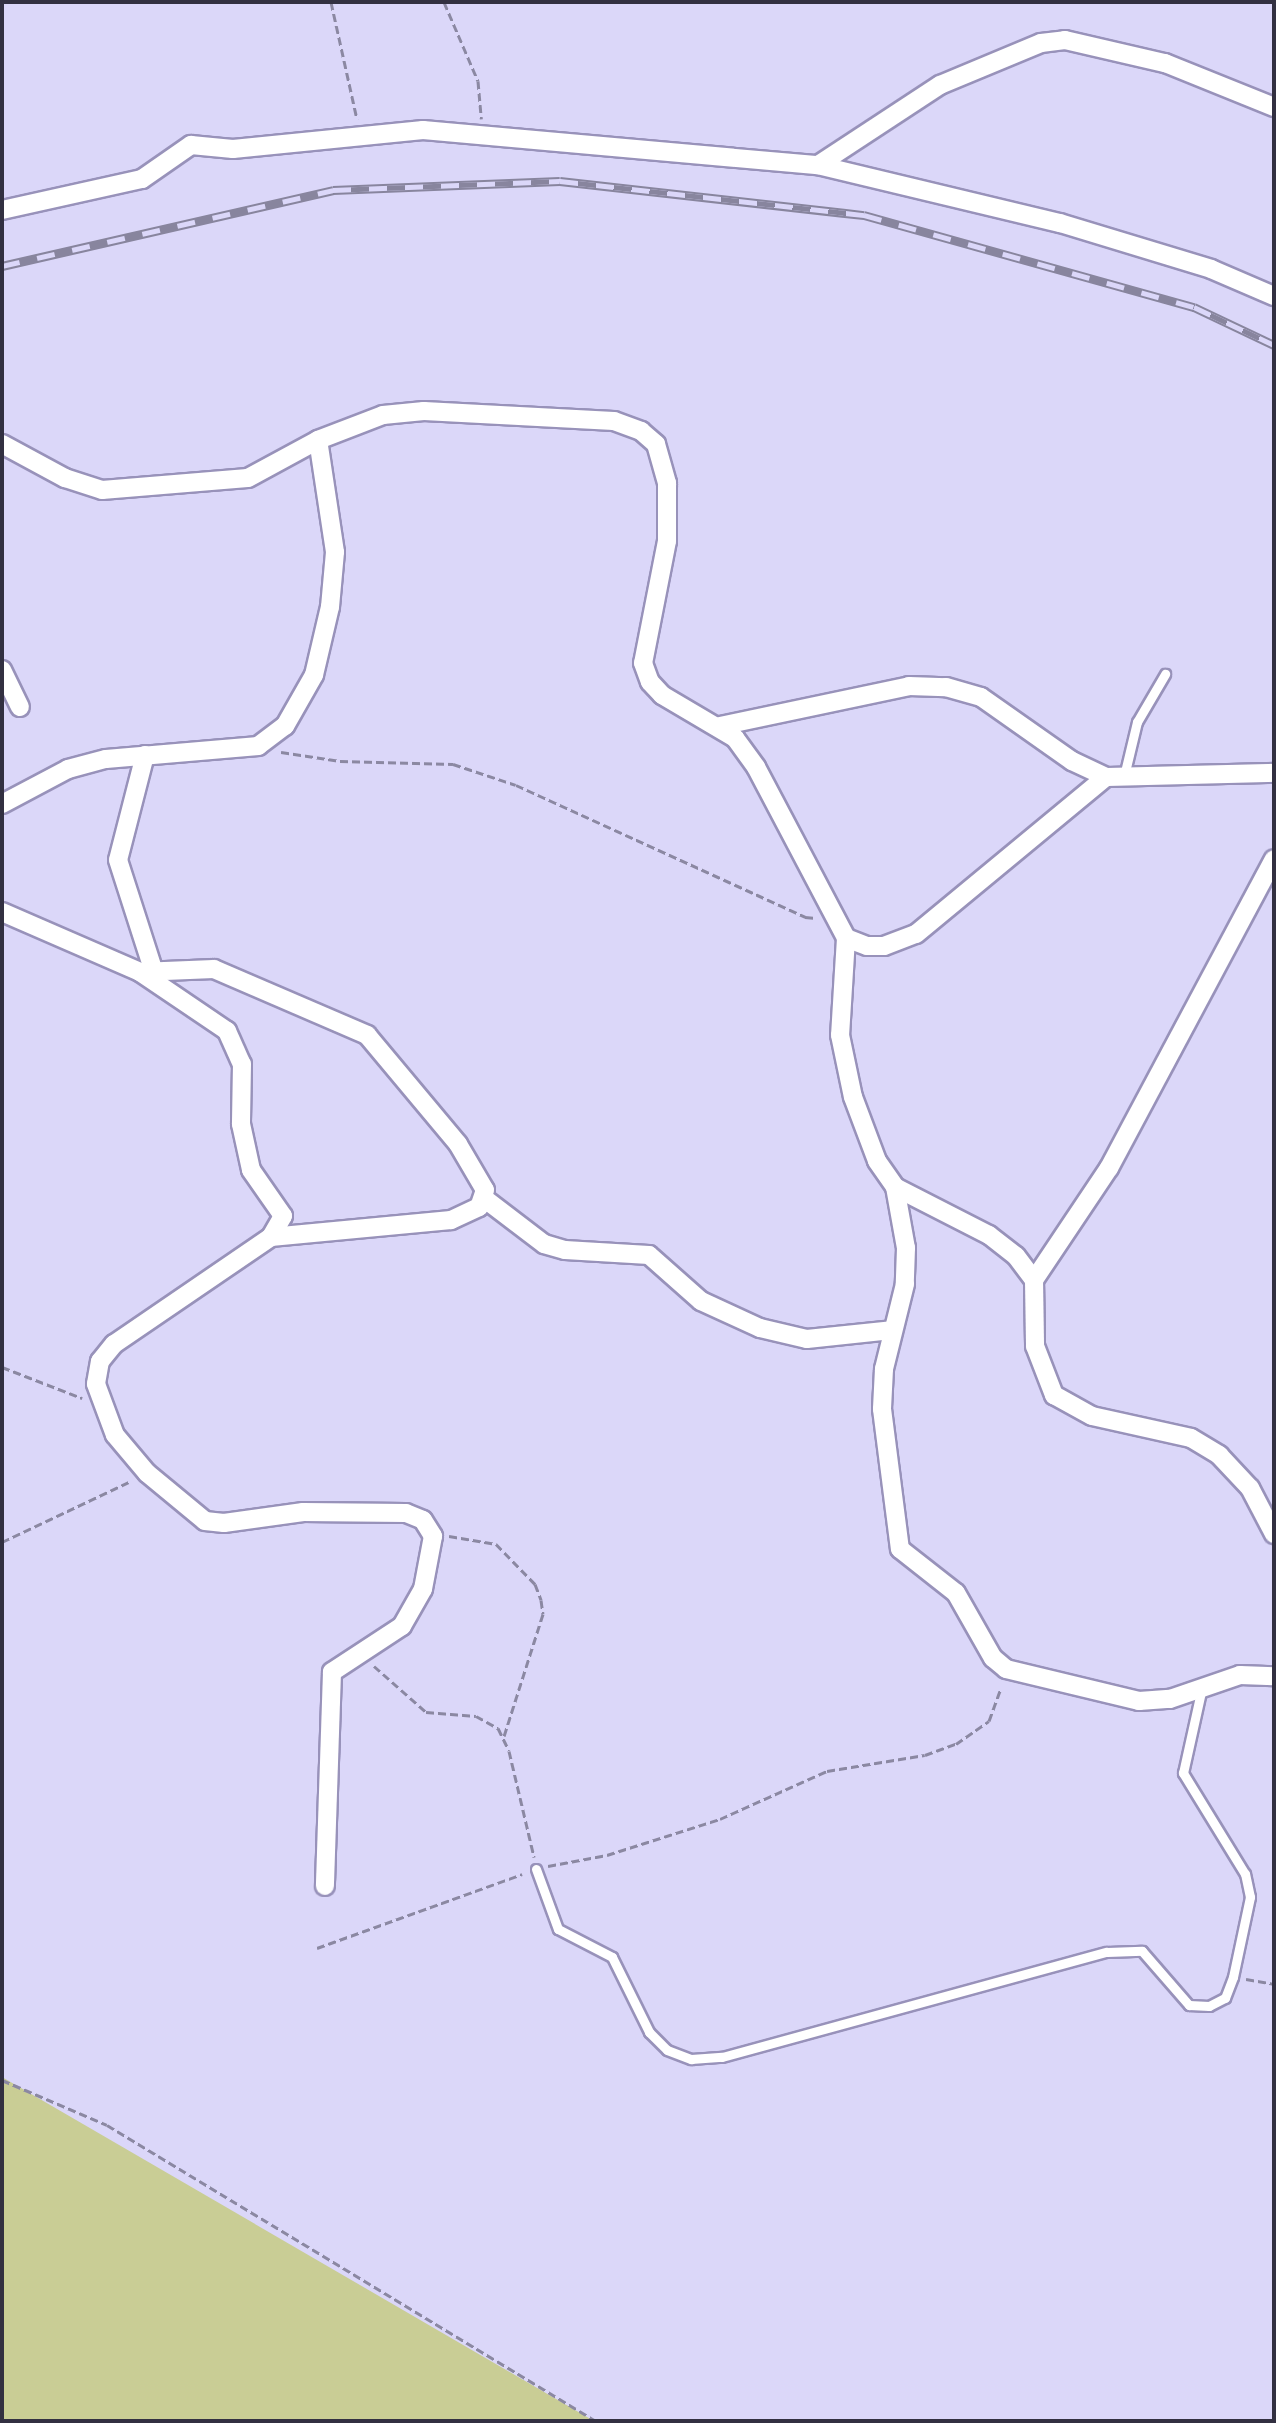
<!DOCTYPE html>
<html>
<head>
<meta charset="utf-8">
<style>
  body { margin:0 }
  #map { position:relative; width:1276px; height:2423px; overflow:hidden; background:#dbd7f9; font-family:Lato,sans-serif }
  div>[style] { position:absolute }
  .green>* { inset:0; background:#c9cd95 }
  .path>* { height:3px; margin-top:-1.5px; transform-origin:0; background:repeating-linear-gradient(90deg,#8b88a2 0 8px,transparent 0 12px) }
  .roads { filter:drop-shadow(2px 0 #9892ba) drop-shadow(-2px 0 #9892ba) drop-shadow(0 2px #9892ba) drop-shadow(0 -2px #9892ba) }
  .lane>* { height:9px; margin:-4.5px; padding:0 4.5px; transform-origin:4.5px; border-radius:4.5px; background:#fff }
  .street>* { height:18px; margin:-9px; padding:0 9px; transform-origin:9px; border-radius:9px; background:#fff }
  .rail>* { height:9px; margin-top:-4.5px; transform-origin:0; background:repeating-linear-gradient(90deg,#dbd7f9 0 18px,#88859e 0 36px); box-sizing:border-box; border-block:2px solid #88859e }
  span { translate:-50% -50%; white-space:nowrap; text-align:center; line-height:1.15; -webkit-text-stroke:7px #dbd7f9; paint-order:stroke }
  .frame { position:absolute; inset:0; border:4px solid #323041; pointer-events:none }
</style>
</head>
<body>
<div id="map">
  <div class="green">
    <i style="clip-path:polygon(2px 2077px,594px 2421px,2px 2421px)"></i>
  </div>
  <div class="path">
    <i style="left:331px;top:2px;width:120px;rotate:77.5deg"></i>
    <i style="left:444px;top:2px;width:86px;rotate:66.7deg"></i>
    <i style="left:478px;top:81px;width:38px;rotate:85deg"></i>
    <i style="left:281px;top:752px;width:60px;rotate:8.7deg"></i>
    <i style="left:340px;top:761px;width:113px;rotate:1.5deg"></i>
    <i style="left:453px;top:764px;width:66px;rotate:18.4deg"></i>
    <i style="left:516px;top:785px;width:318px;rotate:24.5deg"></i>
    <i style="left:805px;top:917px;width:11px;rotate:5deg"></i>
    <i style="left:2px;top:1367px;width:86px;rotate:21.2deg"></i>
    <i style="left:449px;top:1536px;width:48px;rotate:9.7deg"></i>
    <i style="left:496px;top:1544px;width:56px;rotate:45.7deg"></i>
    <i style="left:535px;top:1584px;width:17px;rotate:69deg"></i>
    <i style="left:541px;top:1600px;width:14px;rotate:82deg"></i>
    <i style="left:543px;top:1614px;width:128px;rotate:107.7deg"></i>
    <i style="left:2px;top:1542px;width:140px;rotate:-25.3deg"></i>
    <i style="left:374px;top:1666px;width:69px;rotate:41.5deg"></i>
    <i style="left:426px;top:1712px;width:50px;rotate:4.6deg"></i>
    <i style="left:476px;top:1716px;width:25px;rotate:29deg"></i>
    <i style="left:498px;top:1728px;width:25px;rotate:64deg"></i>
    <i style="left:509px;top:1751px;width:109px;rotate:76.7deg"></i>
    <i style="left:548px;top:1866px;width:60px;rotate:-10.6deg"></i>
    <i style="left:607px;top:1855px;width:119px;rotate:-17.7deg"></i>
    <i style="left:720px;top:1819px;width:117px;rotate:-24.2deg"></i>
    <i style="left:827px;top:1771px;width:99px;rotate:-9.3deg"></i>
    <i style="left:925px;top:1755px;width:33px;rotate:-20deg"></i>
    <i style="left:956px;top:1744px;width:40px;rotate:-34.9deg"></i>
    <i style="left:989px;top:1721px;width:35px;rotate:-70deg"></i>
    <i style="left:317px;top:1948px;width:218px;rotate:-19.8deg"></i>
    <i style="left:1246px;top:1979px;width:28px;rotate:10deg"></i>
    <i style="left:2px;top:2080px;width:114px;rotate:23.2deg"></i>
    <i style="left:107px;top:2125px;width:572px;rotate:31.19deg"></i>
  </div>
  <div class="roads">
    <div class="lane">
      <i style="left:1124px;top:776px;width:56px;rotate:-76.5deg"></i>
      <i style="left:1137px;top:722px;width:56px;rotate:-59.7deg"></i>
      <i style="left:536px;top:1869px;width:64px;rotate:69.9deg"></i>
      <i style="left:558px;top:1929px;width:61px;rotate:27.4deg"></i>
      <i style="left:612px;top:1957px;width:84px;rotate:63.7deg"></i>
      <i style="left:649px;top:2032px;width:25px;rotate:45deg"></i>
      <i style="left:667px;top:2050px;width:26px;rotate:21deg"></i>
      <i style="left:691px;top:2059px;width:31px;rotate:-4deg"></i>
      <i style="left:722px;top:2057px;width:399px;rotate:-15.3deg"></i>
      <i style="left:1107px;top:1952px;width:35px;rotate:-2deg"></i>
      <i style="left:1142px;top:1951px;width:72px;rotate:49deg"></i>
      <i style="left:1189px;top:2005px;width:20px;rotate:3deg"></i>
      <i style="left:1209px;top:2006px;width:18px;rotate:-27deg"></i>
      <i style="left:1225px;top:1998px;width:22px;rotate:-69deg"></i>
      <i style="left:1233px;top:1977px;width:82px;rotate:-78deg"></i>
      <i style="left:1250px;top:1897px;width:24px;rotate:-102deg"></i>
      <i style="left:1245px;top:1874px;width:119px;rotate:-121.5deg"></i>
      <i style="left:1183px;top:1773px;width:88px;rotate:-77.5deg"></i>
    </div>
    <div class="street">
      <i style="left:818px;top:165px;width:146px;rotate:-33.3deg"></i>
      <i style="left:940px;top:85px;width:109px;rotate:-22.6deg"></i>
      <i style="left:1041px;top:43px;width:24px;rotate:-7deg"></i>
      <i style="left:1065px;top:40px;width:103px;rotate:13deg"></i>
      <i style="left:1165px;top:63px;width:118px;rotate:22deg"></i>
      <i style="left:2px;top:210px;width:143px;rotate:-12.5deg"></i>
      <i style="left:142px;top:179px;width:60px;rotate:-34.8deg"></i>
      <i style="left:191px;top:145px;width:42px;rotate:5.4deg"></i>
      <i style="left:233px;top:149px;width:191px;rotate:-5.7deg"></i>
      <i style="left:423px;top:130px;width:397px;rotate:5.1deg"></i>
      <i style="left:818px;top:165px;width:249px;rotate:13.5deg"></i>
      <i style="left:1060px;top:223px;width:158px;rotate:16.9deg"></i>
      <i style="left:1211px;top:269px;width:69px;rotate:23.2deg"></i>
      <i style="left:2px;top:444px;width:72px;rotate:28.4deg"></i>
      <i style="left:65px;top:478px;width:39px;rotate:18deg"></i>
      <i style="left:102px;top:490px;width:146px;rotate:-4.7deg"></i>
      <i style="left:248px;top:478px;width:80px;rotate:-28.5deg"></i>
      <i style="left:318px;top:440px;width:70px;rotate:-21deg"></i>
      <i style="left:383px;top:415px;width:41px;rotate:-5.6deg"></i>
      <i style="left:424px;top:411px;width:190px;rotate:3deg"></i>
      <i style="left:614px;top:421px;width:29px;rotate:20deg"></i>
      <i style="left:641px;top:431px;width:20px;rotate:41deg"></i>
      <i style="left:656px;top:444px;width:41px;rotate:74.2deg"></i>
      <i style="left:667px;top:483px;width:58px;rotate:90deg"></i>
      <i style="left:667px;top:541px;width:124px;rotate:101.1deg"></i>
      <i style="left:643px;top:663px;width:20px;rotate:70deg"></i>
      <i style="left:650px;top:682px;width:18px;rotate:47deg"></i>
      <i style="left:662px;top:695px;width:85px;rotate:30.5deg"></i>
      <i style="left:735px;top:738px;width:36px;rotate:54deg"></i>
      <i style="left:756px;top:767px;width:193px;rotate:62.2deg"></i>
      <i style="left:846px;top:938px;width:22px;rotate:21deg"></i>
      <i style="left:867px;top:946px;width:17px"></i>
      <i style="left:884px;top:946px;width:34px;rotate:-21deg"></i>
      <i style="left:916px;top:934px;width:246px;rotate:-39.6deg"></i>
      <i style="left:1106px;top:777px;width:168px;rotate:-1.4deg"></i>
      <i style="left:2px;top:670px;width:41px;rotate:64.1deg"></i>
      <i style="left:720px;top:726px;width:193px;rotate:-11.9deg"></i>
      <i style="left:909px;top:686px;width:37px;rotate:2deg"></i>
      <i style="left:946px;top:687px;width:36px;rotate:16deg"></i>
      <i style="left:981px;top:697px;width:111px;rotate:35.1deg"></i>
      <i style="left:1072px;top:761px;width:38px;rotate:25deg"></i>
      <i style="left:145px;top:755px;width:108px;rotate:104.4deg"></i>
      <i style="left:118px;top:860px;width:114px;rotate:72.2deg"></i>
      <i style="left:2px;top:804px;width:75px;rotate:-27.9deg"></i>
      <i style="left:68px;top:769px;width:39px;rotate:-15deg"></i>
      <i style="left:106px;top:759px;width:153px;rotate:-4.9deg"></i>
      <i style="left:258px;top:746px;width:34px;rotate:-37deg"></i>
      <i style="left:285px;top:726px;width:59px;rotate:-60.4deg"></i>
      <i style="left:314px;top:675px;width:70px;rotate:-76.8deg"></i>
      <i style="left:330px;top:607px;width:55px;rotate:-84.8deg"></i>
      <i style="left:335px;top:552px;width:113px;rotate:-98.6deg"></i>
      <i style="left:2px;top:912px;width:150px;rotate:23.5deg"></i>
      <i style="left:140px;top:972px;width:105px;rotate:34.1deg"></i>
      <i style="left:227px;top:1031px;width:36px;rotate:66deg"></i>
      <i style="left:242px;top:1064px;width:60px;rotate:91deg"></i>
      <i style="left:241px;top:1124px;width:47px;rotate:77.7deg"></i>
      <i style="left:251px;top:1170px;width:56px;rotate:55.2deg"></i>
      <i style="left:283px;top:1216px;width:24px;rotate:120deg"></i>
      <i style="left:271px;top:1237px;width:190px;rotate:145.7deg"></i>
      <i style="left:114px;top:1344px;width:22px;rotate:129deg"></i>
      <i style="left:100px;top:1361px;width:23px;rotate:100deg"></i>
      <i style="left:96px;top:1384px;width:54px;rotate:69.6deg"></i>
      <i style="left:115px;top:1435px;width:50px;rotate:49.9deg"></i>
      <i style="left:147px;top:1473px;width:75px;rotate:39.6deg"></i>
      <i style="left:205px;top:1521px;width:19px;rotate:6deg"></i>
      <i style="left:224px;top:1523px;width:80px;rotate:-7.9deg"></i>
      <i style="left:303px;top:1512px;width:103px;rotate:0.6deg"></i>
      <i style="left:406px;top:1513px;width:18px;rotate:22deg"></i>
      <i style="left:423px;top:1520px;width:19px;rotate:58deg"></i>
      <i style="left:433px;top:1536px;width:54px;rotate:100.7deg"></i>
      <i style="left:423px;top:1589px;width:43px;rotate:119.6deg"></i>
      <i style="left:402px;top:1626px;width:84px;rotate:146.7deg"></i>
      <i style="left:332px;top:1672px;width:214px;rotate:91.9deg"></i>
      <i style="left:846px;top:938px;width:97px;rotate:93.5deg"></i>
      <i style="left:840px;top:1035px;width:63px;rotate:78.2deg"></i>
      <i style="left:853px;top:1097px;width:68px;rotate:69.4deg"></i>
      <i style="left:877px;top:1161px;width:32px;rotate:55deg"></i>
      <i style="left:895px;top:1187px;width:106px;rotate:27.1deg"></i>
      <i style="left:989px;top:1235px;width:34px;rotate:38deg"></i>
      <i style="left:1016px;top:1256px;width:30px;rotate:53deg"></i>
      <i style="left:1034px;top:1280px;width:66px;rotate:89.1deg"></i>
      <i style="left:1035px;top:1346px;width:53px;rotate:68.8deg"></i>
      <i style="left:1054px;top:1395px;width:43px;rotate:28.9deg"></i>
      <i style="left:1092px;top:1416px;width:101px;rotate:12.5deg"></i>
      <i style="left:1191px;top:1438px;width:33px;rotate:31deg"></i>
      <i style="left:1219px;top:1455px;width:45px;rotate:46.8deg"></i>
      <i style="left:1250px;top:1488px;width:52px;rotate:62.4deg"></i>
      <i style="left:140px;top:972px;width:74px;rotate:-2.3deg"></i>
      <i style="left:214px;top:969px;width:167px;rotate:23.3deg"></i>
      <i style="left:367px;top:1035px;width:142px;rotate:50.1deg"></i>
      <i style="left:458px;top:1144px;width:53px;rotate:59.6deg"></i>
      <i style="left:485px;top:1190px;width:18px;rotate:109deg"></i>
      <i style="left:479px;top:1207px;width:31px;rotate:155deg"></i>
      <i style="left:451px;top:1220px;width:181px;rotate:174.6deg"></i>
      <i style="left:895px;top:1187px;width:62px;rotate:79.8deg"></i>
      <i style="left:906px;top:1248px;width:36px;rotate:92deg"></i>
      <i style="left:905px;top:1284px;width:88px;rotate:103.9deg"></i>
      <i style="left:884px;top:1369px;width:40px;rotate:92.9deg"></i>
      <i style="left:882px;top:1409px;width:141px;rotate:82.7deg"></i>
      <i style="left:900px;top:1549px;width:71px;rotate:38.2deg"></i>
      <i style="left:956px;top:1593px;width:75px;rotate:60.4deg"></i>
      <i style="left:993px;top:1658px;width:17px;rotate:40deg"></i>
      <i style="left:1006px;top:1669px;width:137px;rotate:13.5deg"></i>
      <i style="left:1139px;top:1701px;width:31px;rotate:-4deg"></i>
      <i style="left:1170px;top:1699px;width:74px;rotate:-18.9deg"></i>
      <i style="left:1240px;top:1675px;width:34px;rotate:2deg"></i>
      <i style="left:485px;top:1199px;width:74px;rotate:37.3deg"></i>
      <i style="left:544px;top:1244px;width:22px;rotate:16deg"></i>
      <i style="left:565px;top:1250px;width:84px;rotate:3.4deg"></i>
      <i style="left:649px;top:1255px;width:69px;rotate:41.5deg"></i>
      <i style="left:701px;top:1301px;width:65px;rotate:24.6deg"></i>
      <i style="left:760px;top:1328px;width:48px;rotate:13.2deg"></i>
      <i style="left:807px;top:1339px;width:85px;rotate:-6deg"></i>
      <i style="left:1034px;top:1280px;width:135px;rotate:-56.2deg"></i>
      <i style="left:1109px;top:1168px;width:350px;rotate:-61.9deg"></i>
    </div>
  </div>
  <div class="rail">
    <i style="left:2px;top:266px;width:340px;rotate:-12.9deg"></i>
    <i style="left:333px;top:190px;width:227px;rotate:-2.3deg"></i>
    <i style="left:560px;top:181px;width:306px;rotate:6.4deg"></i>
    <i style="left:864px;top:215px;width:343px;rotate:15.6deg"></i>
    <i style="left:1194px;top:307px;width:89px;rotate:25.4deg"></i>
  </div>
  <div class="frame"></div>
</div>
</body>
</html>
